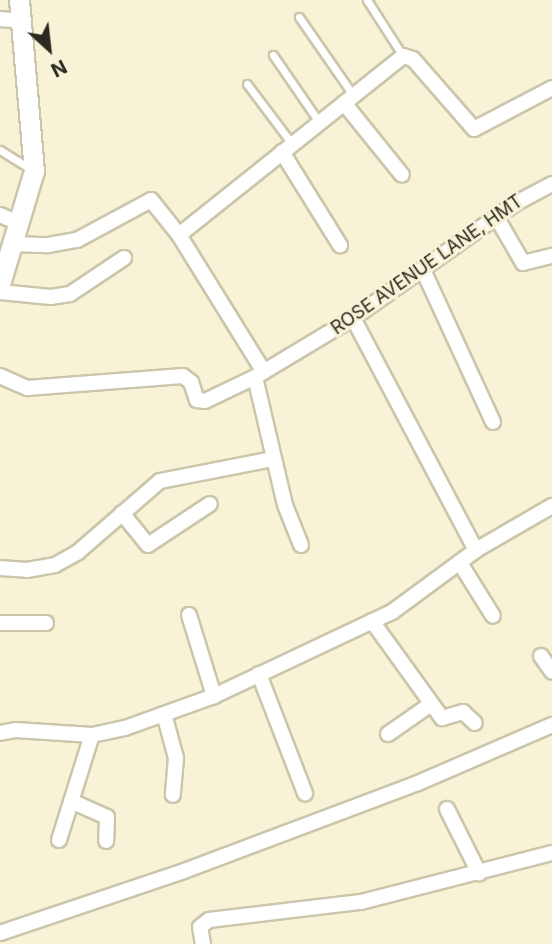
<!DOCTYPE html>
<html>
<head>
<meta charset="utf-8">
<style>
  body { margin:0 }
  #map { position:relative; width:552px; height:944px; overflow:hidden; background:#f8f3d7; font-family:Inter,sans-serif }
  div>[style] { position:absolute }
  .roads { filter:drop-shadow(2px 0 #cbc6ab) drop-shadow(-2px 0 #cbc6ab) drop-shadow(0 2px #cbc6ab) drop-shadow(0 -2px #cbc6ab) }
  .lane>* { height:7px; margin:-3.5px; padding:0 3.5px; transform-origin:3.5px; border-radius:3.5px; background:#fff }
  .street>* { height:14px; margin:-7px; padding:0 7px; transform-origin:7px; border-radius:7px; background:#fff }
  .secondary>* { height:19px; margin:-9.5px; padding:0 9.5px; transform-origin:9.5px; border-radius:9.5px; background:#fff }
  span { translate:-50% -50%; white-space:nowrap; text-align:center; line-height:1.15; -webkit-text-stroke:6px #f8f3d7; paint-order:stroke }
  .street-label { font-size:18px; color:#2c2a20 }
  .north { position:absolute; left:14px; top:14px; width:70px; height:70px; -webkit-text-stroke:5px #f8f3d7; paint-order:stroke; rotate:153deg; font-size:19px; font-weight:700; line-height:28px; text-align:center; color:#2c2a20 }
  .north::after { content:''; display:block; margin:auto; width:24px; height:32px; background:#2c2a20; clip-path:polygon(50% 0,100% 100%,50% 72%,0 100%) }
</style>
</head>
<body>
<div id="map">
  <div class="roads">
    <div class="lane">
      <i style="left:367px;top:0;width:67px;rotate:57.3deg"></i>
      <i style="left:299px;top:17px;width:95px;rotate:55.3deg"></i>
      <i style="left:273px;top:55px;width:81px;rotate:55.5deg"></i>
      <i style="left:247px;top:84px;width:75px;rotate:53.1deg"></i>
      <i style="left:0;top:150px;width:36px;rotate:32deg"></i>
    </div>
    <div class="street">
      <i style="left:0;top:19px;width:21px;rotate:5deg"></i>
      <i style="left:344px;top:103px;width:92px;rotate:51.1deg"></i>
      <i style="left:282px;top:152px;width:110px;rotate:58.1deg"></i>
      <i style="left:0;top:215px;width:21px;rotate:23deg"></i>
      <i style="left:497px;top:218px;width:52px;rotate:60deg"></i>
      <i style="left:523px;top:263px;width:30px;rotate:-14deg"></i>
      <i style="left:179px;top:235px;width:287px;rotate:-38.6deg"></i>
      <i style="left:403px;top:56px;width:10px;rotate:17deg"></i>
      <i style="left:413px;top:59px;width:93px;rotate:48.9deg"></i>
      <i style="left:474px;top:129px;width:88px;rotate:-27.7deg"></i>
      <i style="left:13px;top:244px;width:35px;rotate:2deg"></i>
      <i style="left:48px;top:245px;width:29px;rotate:-10deg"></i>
      <i style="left:77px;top:240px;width:84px;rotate:-28.4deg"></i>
      <i style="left:151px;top:200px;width:45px;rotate:51.3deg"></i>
      <i style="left:179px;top:235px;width:161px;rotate:58.2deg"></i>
      <i style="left:424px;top:272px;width:165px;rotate:65.3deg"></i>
      <i style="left:0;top:292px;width:51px;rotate:5.6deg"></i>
      <i style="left:51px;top:297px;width:19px;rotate:-9deg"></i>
      <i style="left:70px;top:294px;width:65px;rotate:-33.7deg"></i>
      <i style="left:353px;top:318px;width:263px;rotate:62.1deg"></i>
      <i style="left:0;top:376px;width:30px;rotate:24deg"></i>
      <i style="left:27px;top:388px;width:156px;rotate:-4.4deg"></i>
      <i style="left:183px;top:376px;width:10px;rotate:37deg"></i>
      <i style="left:191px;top:382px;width:19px;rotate:72deg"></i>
      <i style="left:197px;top:400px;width:8px;rotate:7deg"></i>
      <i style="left:205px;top:401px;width:55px;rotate:-25.6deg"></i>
      <i style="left:255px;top:377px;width:114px;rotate:-31deg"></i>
      <i style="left:353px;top:318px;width:199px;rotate:-35.2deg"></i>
      <i style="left:516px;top:203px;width:41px;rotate:-27.8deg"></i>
      <i style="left:255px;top:377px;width:131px;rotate:76.8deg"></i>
      <i style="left:285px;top:505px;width:43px;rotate:68.2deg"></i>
      <i style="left:122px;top:513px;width:41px;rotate:50.9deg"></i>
      <i style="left:148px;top:545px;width:74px;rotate:-33.5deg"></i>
      <i style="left:460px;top:563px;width:62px;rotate:58.1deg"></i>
      <i style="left:0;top:568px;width:27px;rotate:4deg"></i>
      <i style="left:27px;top:570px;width:28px;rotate:-10deg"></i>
      <i style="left:55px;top:565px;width:26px;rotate:-29deg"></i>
      <i style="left:78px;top:552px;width:108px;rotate:-40.9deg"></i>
      <i style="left:160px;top:481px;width:115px;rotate:-11deg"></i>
      <i style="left:189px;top:615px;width:85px;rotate:72.8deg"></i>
      <i style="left:372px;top:621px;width:120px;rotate:54.2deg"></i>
      <i style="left:442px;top:718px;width:22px;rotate:-16deg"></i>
      <i style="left:463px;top:712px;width:16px;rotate:43deg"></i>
      <i style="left:0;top:623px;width:46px"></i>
      <i style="left:541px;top:656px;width:19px;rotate:55deg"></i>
      <i style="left:259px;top:674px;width:128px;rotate:68.9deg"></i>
      <i style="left:164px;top:714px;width:46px;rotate:74.7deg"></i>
      <i style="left:176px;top:758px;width:37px;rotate:95deg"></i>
      <i style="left:0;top:733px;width:16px;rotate:-11deg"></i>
      <i style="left:16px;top:730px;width:76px;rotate:3.8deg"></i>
      <i style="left:92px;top:735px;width:34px;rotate:-12deg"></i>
      <i style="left:125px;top:728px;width:95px;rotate:-19.8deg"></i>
      <i style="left:214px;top:696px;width:197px;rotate:-25.3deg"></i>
      <i style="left:392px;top:612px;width:104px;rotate:-36.4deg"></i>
      <i style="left:476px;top:550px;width:88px;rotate:-30.1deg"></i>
      <i style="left:388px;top:734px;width:52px;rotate:-34.9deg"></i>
      <i style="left:71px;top:801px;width:39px;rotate:24deg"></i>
      <i style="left:107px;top:817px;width:24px;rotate:92deg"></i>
      <i style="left:447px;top:809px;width:72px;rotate:63.4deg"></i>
      <i style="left:59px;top:840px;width:110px;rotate:-72.6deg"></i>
      <i style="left:0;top:933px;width:194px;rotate:-18.6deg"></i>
      <i style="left:184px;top:871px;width:250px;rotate:-20.6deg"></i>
      <i style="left:418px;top:783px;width:146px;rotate:-23.4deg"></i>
      <i style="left:203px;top:944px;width:17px;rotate:-100deg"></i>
      <i style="left:200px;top:927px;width:11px;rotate:-38deg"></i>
      <i style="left:209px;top:920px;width:153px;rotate:-6.8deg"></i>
      <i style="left:361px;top:902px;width:197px;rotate:-14.4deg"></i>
    </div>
    <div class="secondary">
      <i style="left:0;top:284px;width:118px;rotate:-73.3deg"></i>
      <i style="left:34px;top:171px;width:172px;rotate:-95deg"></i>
    </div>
  </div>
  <div class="street-label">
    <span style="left:427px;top:265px;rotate:-35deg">ROSE AVENUE LANE, HMT</span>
  </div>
  <div class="north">N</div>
</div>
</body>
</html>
